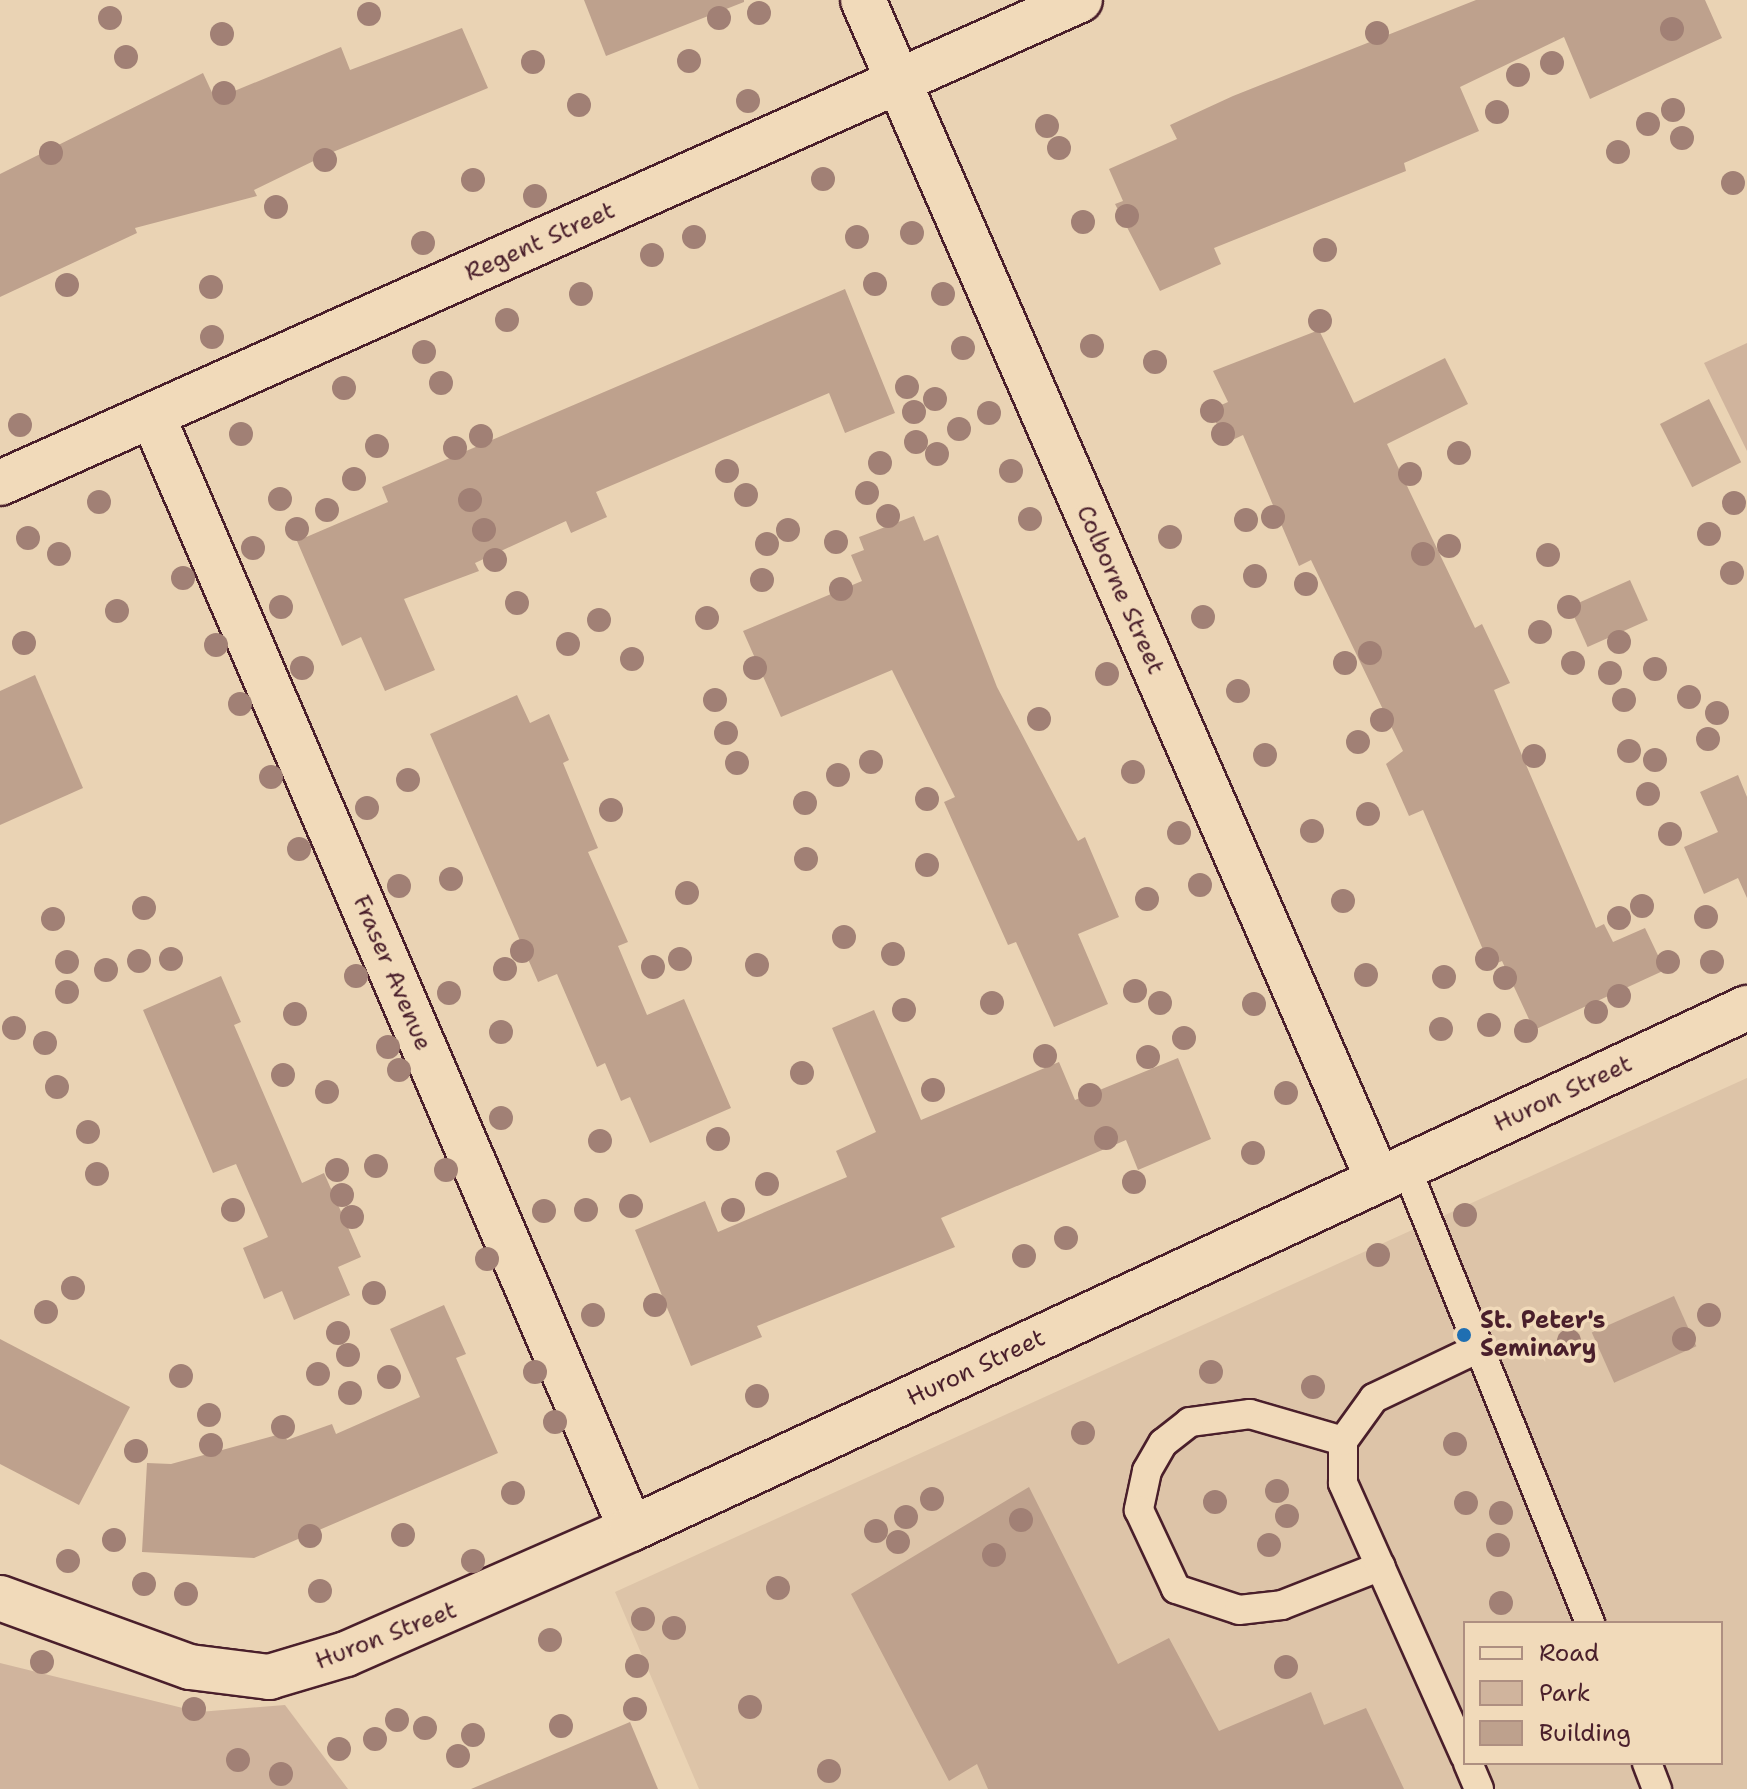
<!DOCTYPE html>
<html>
<head>
<meta charset="utf-8">
<style>
  body { margin:0 }
  #map { position:relative; width:1747px; height:1789px; overflow:hidden; background:#ead3b4; font-family:"Shantell Sans",sans-serif }
  div>[style] { position:absolute }
  .built>* { inset:0; background:#ddc4a8 }
  .green>* { inset:0; background:#d0b49d }
  .building>* { inset:0; background:#bea18d; transform-origin:0 0 }
  .roads { filter:drop-shadow(2px 0 #4a1f2b) drop-shadow(-2px 0 #4a1f2b) drop-shadow(0 2px #4a1f2b) drop-shadow(0 -2px #4a1f2b) }
  .lane>* { height:28px; margin:-14px; padding:0 14px; transform-origin:14px; border-radius:14px; background:#f1daba }
  .street>* { height:44px; margin:-22px; padding:0 22px; transform-origin:22px; border-radius:22px; background:#f1daba }
  .secondary>* { height:44px; margin:-22px; padding:0 22px; transform-origin:22px; border-radius:22px; background:#f1daba }
  .trees>* { width:24px; height:24px; margin:-12px; border-radius:50%; background:#a18075 }
  .dots>* { width:22px; height:22px; translate:-50% -50%; box-sizing:border-box; border:4px solid #f1daba; border-radius:50% }
  span { translate:-50% -50%; white-space:nowrap; text-align:center; line-height:1.15; -webkit-text-stroke:7px #f1daba; paint-order:stroke }
  .street-label { font-size:24px; color:#4a1f2b }
  .poi-label { font-size:24px; color:#4a1f2b; font-weight:700 }
  .left { translate:0 -50%; text-align:left }
  .legend { position:absolute; left:1463px; top:1621px; width:260px; height:144px; box-sizing:border-box; background:#f1daba; border:2px solid #ae8f81; margin:0; padding:10px 14px; list-style:none; font-size:24px; color:#4a1f2b }
  .legend li { display:flex; align-items:center; gap:16px; height:40px }
  .legend b { width:40px; border:2px solid #ae8f81 }
</style>
</head>
<body>
<div id="map">
  <div class="built">
    <i style="clip-path:polygon(evenodd,1747px 1078px,1747px 1789px,699px 1789px,615px 1592px,1747px 1078px,1465px 1623px,1721px 1623px,1721px 1763px,1465px 1763px,1465px 1623px)"></i>
  </div>
  <div class="green">
    <i style="clip-path:polygon(1747px 343px,1747px 451px,1704px 363px)"></i>
    <i style="clip-path:polygon(0 1663px,199px 1712px,285px 1705px,348px 1789px,0 1789px)"></i>
  </div>
  <div class="building">
    <i style="clip-path:polygon(584px 0,744px 0,744px 2px,606px 56px)"></i>
    <i style="clip-path:polygon(1476px 0,1705px 0,1722px 38px,1590px 99px,1564px 37px,1460px 87px,1479px 131px,1404px 163px,1406px 171px,1214px 248px,1221px 264px,1160px 291px,1115px 204px,1123px 201px,1109px 169px,1177px 139px,1170px 125px,1233px 96px)"></i>
    <i style="clip-path:polygon(462px 28px,488px 88px,328px 154px,254px 190px,257px 196px,135px 228px,137px 233px,0 297px,0 174px,203px 73px,215px 99px,341px 47px,350px 70px)"></i>
    <i style="clip-path:polygon(845px 289px,895px 413px,845px 433px,829px 393px,596px 492px,607px 517px,571px 533px,566px 521px,475px 563px,479px 571px,404px 599px,435px 670px,385px 691px,361px 637px,342px 646px,297px 541px,388px 502px,382px 487px)"></i>
    <i style="clip-path:polygon(1319px 330px,1354px 403px,1445px 358px,1468px 404px,1387px 444px,1475px 628px,1482px 624px,1510px 683px,1494px 690px,1596px 928px,1604px 924px,1613px 942px,1645px 928px,1665px 970px,1534px 1030px,1502px 961px,1490px 966px,1423px 810px,1409px 816px,1386px 764px,1403px 751px,1311px 560px,1299px 566px,1243px 435px,1226px 443px,1210px 410px,1228px 402px,1213px 371px)"></i>
    <i style="left:1709px;top:399px;width:71px;height:55px;rotate:63deg"></i>
    <i style="clip-path:polygon(914px 516px,924px 541px,938px 535px,997px 687px,1078px 841px,1085px 837px,1119px 917px,1078px 934px,1108px 1004px,1054px 1027px,1016px 942px,1008px 945px,944px 802px,955px 797px,892px 670px,781px 717px,743px 631px,862px 581px,851px 555px,864px 550px,859px 537px)"></i>
    <i style="left:1630px;top:580px;width:44px;height:66px;rotate:66deg"></i>
    <i style="clip-path:polygon(35px 675px,83px 788px,0 825px,0 691px)"></i>
    <i style="clip-path:polygon(517px 695px,530px 723px,549px 714px,569px 760px,563px 763px,598px 848px,588px 852px,628px 942px,618px 946px,647px 1015px,684px 999px,731px 1108px,650px 1143px,630px 1097px,621px 1101px,605px 1063px,597px 1067px,557px 974px,538px 982px,430px 734px)"></i>
    <i style="clip-path:polygon(1738px 775px,1747px 797px,1747px 898px,1738px 878px,1704px 894px,1684px 847px,1718px 832px,1700px 792px)"></i>
    <i style="clip-path:polygon(221px 976px,241px 1022px,234px 1025px,302px 1183px,324px 1173px,361px 1257px,338px 1267px,350px 1295px,294px 1320px,282px 1291px,264px 1299px,243px 1248px,268px 1237px,236px 1164px,213px 1173px,143px 1010px)"></i>
    <i style="clip-path:polygon(874px 1010px,921px 1120px,1059px 1062px,1075px 1100px,1178px 1058px,1211px 1139px,1138px 1170px,1126px 1140px,941px 1218px,955px 1247px,757px 1326px,762px 1337px,691px 1366px,635px 1230px,705px 1201px,718px 1232px,847px 1177px,836px 1151px,876px 1132px,832px 1028px)"></i>
    <i style="left:1674px;top:1296px;width:55px;height:90px;rotate:66deg"></i>
    <i style="clip-path:polygon(444px 1305px,466px 1354px,456px 1358px,498px 1453px,254px 1558px,142px 1552px,147px 1463px,171px 1464px,284px 1433px,287px 1440px,332px 1424px,336px 1434px,420px 1397px,390px 1329px)"></i>
    <i style="clip-path:polygon(0 1339px,130px 1407px,79px 1505px,0 1464px)"></i>
    <i style="clip-path:polygon(1029px 1487px,1118px 1664px,1169px 1638px,1219px 1731px,1311px 1692px,1324px 1725px,1366px 1708px,1404px 1789px,988px 1789px,977px 1764px,949px 1781px,851px 1594px)"></i>
    <i style="clip-path:polygon(630px 1722px,658px 1789px,471px 1789px)"></i>
  </div>
  <div class="roads">
    <div class="lane">
      <i style="left:1406px;top:1167px;width:492px;rotate:68deg"></i>
      <i style="left:1343px;top:1441px;width:97px;rotate:-163.8deg"></i>
      <i style="left:1250px;top:1414px;width:61px;rotate:172.4deg"></i>
      <i style="left:1190px;top:1422px;width:34px;rotate:142deg"></i>
      <i style="left:1163px;top:1443px;width:32px;rotate:120deg"></i>
      <i style="left:1147px;top:1471px;width:40px;rotate:102deg"></i>
      <i style="left:1139px;top:1510px;width:87px;rotate:64.9deg"></i>
      <i style="left:1176px;top:1589px;width:66px;rotate:18.4deg"></i>
      <i style="left:1239px;top:1610px;width:43px;rotate:-6.6deg"></i>
      <i style="left:1282px;top:1605px;width:106px;rotate:-21.5deg"></i>
      <i style="left:1465px;top:1756px;width:299px;rotate:-114.1deg"></i>
      <i style="left:1343px;top:1483px;width:42px;rotate:-90deg"></i>
      <i style="left:1343px;top:1441px;width:53px;rotate:-54.2deg"></i>
      <i style="left:1374px;top:1398px;width:116px;rotate:-25.5deg"></i>
      <i style="left:1468px;top:1763px;width:28px;rotate:67deg"></i>
      <i style="left:1647px;top:1763px;width:28px;rotate:69deg"></i>
    </div>
    <div class="street">
      <i style="left:153px;top:417px;width:1210px;rotate:66.74deg"></i>
      <i style="left:0;top:483px;width:1183px;rotate:-24.1deg"></i>
    </div>
    <div class="secondary">
      <i style="left:863px;top:0;width:1287px;rotate:66.42deg"></i>
      <i style="left:0;top:1598px;width:202px;rotate:20deg"></i>
      <i style="left:190px;top:1667px;width:80px;rotate:7.2deg"></i>
      <i style="left:269px;top:1677px;width:80px;rotate:-16.6deg"></i>
      <i style="left:346px;top:1654px;width:311px;rotate:-23.7deg"></i>
      <i style="left:631px;top:1529px;width:1232px;rotate:-25.03deg"></i>
    </div>
  </div>
  <div class="trees">
    <i style="left:759px;top:13px"></i>
    <i style="left:369px;top:14px"></i>
    <i style="left:110px;top:18px"></i>
    <i style="left:719px;top:18px"></i>
    <i style="left:1672px;top:29px"></i>
    <i style="left:1377px;top:33px"></i>
    <i style="left:222px;top:34px"></i>
    <i style="left:126px;top:57px"></i>
    <i style="left:689px;top:61px"></i>
    <i style="left:533px;top:62px"></i>
    <i style="left:1552px;top:63px"></i>
    <i style="left:1518px;top:75px"></i>
    <i style="left:224px;top:93px"></i>
    <i style="left:748px;top:101px"></i>
    <i style="left:579px;top:105px"></i>
    <i style="left:1673px;top:110px"></i>
    <i style="left:1497px;top:112px"></i>
    <i style="left:1648px;top:124px"></i>
    <i style="left:1047px;top:126px"></i>
    <i style="left:1682px;top:138px"></i>
    <i style="left:1059px;top:148px"></i>
    <i style="left:1618px;top:152px"></i>
    <i style="left:51px;top:153px"></i>
    <i style="left:325px;top:160px"></i>
    <i style="left:823px;top:179px"></i>
    <i style="left:473px;top:180px"></i>
    <i style="left:1733px;top:183px"></i>
    <i style="left:535px;top:196px"></i>
    <i style="left:276px;top:207px"></i>
    <i style="left:1127px;top:216px"></i>
    <i style="left:1083px;top:222px"></i>
    <i style="left:912px;top:233px"></i>
    <i style="left:694px;top:237px"></i>
    <i style="left:857px;top:237px"></i>
    <i style="left:423px;top:243px"></i>
    <i style="left:1325px;top:250px"></i>
    <i style="left:652px;top:255px"></i>
    <i style="left:875px;top:284px"></i>
    <i style="left:67px;top:285px"></i>
    <i style="left:211px;top:287px"></i>
    <i style="left:581px;top:294px"></i>
    <i style="left:943px;top:294px"></i>
    <i style="left:507px;top:320px"></i>
    <i style="left:1320px;top:321px"></i>
    <i style="left:212px;top:337px"></i>
    <i style="left:1092px;top:346px"></i>
    <i style="left:963px;top:348px"></i>
    <i style="left:424px;top:352px"></i>
    <i style="left:1155px;top:362px"></i>
    <i style="left:441px;top:383px"></i>
    <i style="left:907px;top:387px"></i>
    <i style="left:344px;top:388px"></i>
    <i style="left:935px;top:399px"></i>
    <i style="left:1212px;top:411px"></i>
    <i style="left:914px;top:412px"></i>
    <i style="left:989px;top:413px"></i>
    <i style="left:20px;top:425px"></i>
    <i style="left:959px;top:429px"></i>
    <i style="left:241px;top:434px"></i>
    <i style="left:1223px;top:434px"></i>
    <i style="left:481px;top:436px"></i>
    <i style="left:916px;top:442px"></i>
    <i style="left:377px;top:446px"></i>
    <i style="left:455px;top:448px"></i>
    <i style="left:1459px;top:453px"></i>
    <i style="left:937px;top:454px"></i>
    <i style="left:880px;top:463px"></i>
    <i style="left:727px;top:471px"></i>
    <i style="left:1011px;top:471px"></i>
    <i style="left:1410px;top:474px"></i>
    <i style="left:354px;top:479px"></i>
    <i style="left:867px;top:493px"></i>
    <i style="left:746px;top:495px"></i>
    <i style="left:280px;top:499px"></i>
    <i style="left:470px;top:500px"></i>
    <i style="left:99px;top:502px"></i>
    <i style="left:1734px;top:503px"></i>
    <i style="left:327px;top:510px"></i>
    <i style="left:888px;top:516px"></i>
    <i style="left:1273px;top:517px"></i>
    <i style="left:1030px;top:519px"></i>
    <i style="left:1246px;top:520px"></i>
    <i style="left:297px;top:529px"></i>
    <i style="left:484px;top:530px"></i>
    <i style="left:788px;top:530px"></i>
    <i style="left:1709px;top:534px"></i>
    <i style="left:1170px;top:537px"></i>
    <i style="left:28px;top:538px"></i>
    <i style="left:836px;top:542px"></i>
    <i style="left:767px;top:544px"></i>
    <i style="left:1449px;top:546px"></i>
    <i style="left:253px;top:548px"></i>
    <i style="left:59px;top:554px"></i>
    <i style="left:1423px;top:554px"></i>
    <i style="left:1548px;top:555px"></i>
    <i style="left:495px;top:560px"></i>
    <i style="left:1732px;top:573px"></i>
    <i style="left:1255px;top:576px"></i>
    <i style="left:183px;top:578px"></i>
    <i style="left:762px;top:580px"></i>
    <i style="left:1306px;top:584px"></i>
    <i style="left:841px;top:589px"></i>
    <i style="left:517px;top:603px"></i>
    <i style="left:281px;top:607px"></i>
    <i style="left:1569px;top:607px"></i>
    <i style="left:117px;top:611px"></i>
    <i style="left:1203px;top:617px"></i>
    <i style="left:707px;top:618px"></i>
    <i style="left:599px;top:620px"></i>
    <i style="left:1540px;top:632px"></i>
    <i style="left:1619px;top:642px"></i>
    <i style="left:24px;top:643px"></i>
    <i style="left:568px;top:644px"></i>
    <i style="left:216px;top:645px"></i>
    <i style="left:1370px;top:653px"></i>
    <i style="left:632px;top:659px"></i>
    <i style="left:1345px;top:663px"></i>
    <i style="left:1573px;top:663px"></i>
    <i style="left:302px;top:668px"></i>
    <i style="left:755px;top:668px"></i>
    <i style="left:1655px;top:669px"></i>
    <i style="left:1610px;top:673px"></i>
    <i style="left:1107px;top:674px"></i>
    <i style="left:1238px;top:691px"></i>
    <i style="left:1689px;top:697px"></i>
    <i style="left:715px;top:700px"></i>
    <i style="left:1624px;top:700px"></i>
    <i style="left:240px;top:704px"></i>
    <i style="left:1717px;top:713px"></i>
    <i style="left:1039px;top:719px"></i>
    <i style="left:1382px;top:720px"></i>
    <i style="left:726px;top:733px"></i>
    <i style="left:1708px;top:739px"></i>
    <i style="left:1358px;top:742px"></i>
    <i style="left:1629px;top:751px"></i>
    <i style="left:1265px;top:755px"></i>
    <i style="left:1534px;top:756px"></i>
    <i style="left:1655px;top:760px"></i>
    <i style="left:871px;top:762px"></i>
    <i style="left:737px;top:763px"></i>
    <i style="left:1133px;top:772px"></i>
    <i style="left:838px;top:775px"></i>
    <i style="left:271px;top:777px"></i>
    <i style="left:408px;top:780px"></i>
    <i style="left:1648px;top:794px"></i>
    <i style="left:927px;top:799px"></i>
    <i style="left:805px;top:803px"></i>
    <i style="left:367px;top:808px"></i>
    <i style="left:611px;top:810px"></i>
    <i style="left:1368px;top:814px"></i>
    <i style="left:1312px;top:831px"></i>
    <i style="left:1179px;top:833px"></i>
    <i style="left:1670px;top:834px"></i>
    <i style="left:299px;top:849px"></i>
    <i style="left:806px;top:859px"></i>
    <i style="left:927px;top:865px"></i>
    <i style="left:451px;top:879px"></i>
    <i style="left:1200px;top:885px"></i>
    <i style="left:399px;top:886px"></i>
    <i style="left:687px;top:893px"></i>
    <i style="left:1147px;top:899px"></i>
    <i style="left:1343px;top:901px"></i>
    <i style="left:1642px;top:906px"></i>
    <i style="left:144px;top:908px"></i>
    <i style="left:1706px;top:917px"></i>
    <i style="left:1619px;top:918px"></i>
    <i style="left:53px;top:919px"></i>
    <i style="left:844px;top:937px"></i>
    <i style="left:522px;top:951px"></i>
    <i style="left:893px;top:954px"></i>
    <i style="left:171px;top:959px"></i>
    <i style="left:680px;top:959px"></i>
    <i style="left:1487px;top:959px"></i>
    <i style="left:139px;top:961px"></i>
    <i style="left:67px;top:962px"></i>
    <i style="left:1668px;top:962px"></i>
    <i style="left:1712px;top:962px"></i>
    <i style="left:757px;top:965px"></i>
    <i style="left:653px;top:967px"></i>
    <i style="left:505px;top:969px"></i>
    <i style="left:106px;top:970px"></i>
    <i style="left:1366px;top:975px"></i>
    <i style="left:356px;top:976px"></i>
    <i style="left:1444px;top:977px"></i>
    <i style="left:1505px;top:978px"></i>
    <i style="left:1135px;top:991px"></i>
    <i style="left:67px;top:992px"></i>
    <i style="left:449px;top:993px"></i>
    <i style="left:1619px;top:996px"></i>
    <i style="left:992px;top:1003px"></i>
    <i style="left:1160px;top:1003px"></i>
    <i style="left:1254px;top:1004px"></i>
    <i style="left:904px;top:1010px"></i>
    <i style="left:1596px;top:1012px"></i>
    <i style="left:295px;top:1014px"></i>
    <i style="left:1489px;top:1025px"></i>
    <i style="left:14px;top:1028px"></i>
    <i style="left:1441px;top:1029px"></i>
    <i style="left:1526px;top:1031px"></i>
    <i style="left:501px;top:1032px"></i>
    <i style="left:1184px;top:1038px"></i>
    <i style="left:45px;top:1043px"></i>
    <i style="left:388px;top:1047px"></i>
    <i style="left:1045px;top:1056px"></i>
    <i style="left:1148px;top:1057px"></i>
    <i style="left:399px;top:1070px"></i>
    <i style="left:802px;top:1073px"></i>
    <i style="left:283px;top:1075px"></i>
    <i style="left:57px;top:1087px"></i>
    <i style="left:933px;top:1090px"></i>
    <i style="left:327px;top:1092px"></i>
    <i style="left:1286px;top:1093px"></i>
    <i style="left:1090px;top:1095px"></i>
    <i style="left:501px;top:1118px"></i>
    <i style="left:88px;top:1132px"></i>
    <i style="left:1106px;top:1138px"></i>
    <i style="left:718px;top:1139px"></i>
    <i style="left:600px;top:1141px"></i>
    <i style="left:1253px;top:1153px"></i>
    <i style="left:376px;top:1166px"></i>
    <i style="left:337px;top:1170px"></i>
    <i style="left:446px;top:1170px"></i>
    <i style="left:97px;top:1174px"></i>
    <i style="left:1134px;top:1182px"></i>
    <i style="left:767px;top:1184px"></i>
    <i style="left:342px;top:1195px"></i>
    <i style="left:631px;top:1206px"></i>
    <i style="left:233px;top:1210px"></i>
    <i style="left:586px;top:1210px"></i>
    <i style="left:733px;top:1210px"></i>
    <i style="left:544px;top:1211px"></i>
    <i style="left:1465px;top:1215px"></i>
    <i style="left:352px;top:1217px"></i>
    <i style="left:1066px;top:1238px"></i>
    <i style="left:1378px;top:1255px"></i>
    <i style="left:1024px;top:1256px"></i>
    <i style="left:487px;top:1259px"></i>
    <i style="left:73px;top:1288px"></i>
    <i style="left:374px;top:1293px"></i>
    <i style="left:655px;top:1305px"></i>
    <i style="left:46px;top:1312px"></i>
    <i style="left:593px;top:1315px"></i>
    <i style="left:1709px;top:1315px"></i>
    <i style="left:338px;top:1333px"></i>
    <i style="left:1684px;top:1339px"></i>
    <i style="left:1569px;top:1341px"></i>
    <i style="left:348px;top:1355px"></i>
    <i style="left:535px;top:1372px"></i>
    <i style="left:1211px;top:1372px"></i>
    <i style="left:318px;top:1374px"></i>
    <i style="left:181px;top:1376px"></i>
    <i style="left:389px;top:1377px"></i>
    <i style="left:1313px;top:1387px"></i>
    <i style="left:350px;top:1393px"></i>
    <i style="left:757px;top:1396px"></i>
    <i style="left:209px;top:1415px"></i>
    <i style="left:555px;top:1422px"></i>
    <i style="left:283px;top:1427px"></i>
    <i style="left:1083px;top:1433px"></i>
    <i style="left:1455px;top:1444px"></i>
    <i style="left:211px;top:1445px"></i>
    <i style="left:136px;top:1451px"></i>
    <i style="left:1277px;top:1491px"></i>
    <i style="left:513px;top:1493px"></i>
    <i style="left:932px;top:1499px"></i>
    <i style="left:1215px;top:1502px"></i>
    <i style="left:1466px;top:1503px"></i>
    <i style="left:1501px;top:1513px"></i>
    <i style="left:1287px;top:1516px"></i>
    <i style="left:906px;top:1517px"></i>
    <i style="left:1021px;top:1520px"></i>
    <i style="left:876px;top:1531px"></i>
    <i style="left:403px;top:1535px"></i>
    <i style="left:310px;top:1536px"></i>
    <i style="left:114px;top:1540px"></i>
    <i style="left:898px;top:1542px"></i>
    <i style="left:1269px;top:1545px"></i>
    <i style="left:1498px;top:1545px"></i>
    <i style="left:994px;top:1555px"></i>
    <i style="left:68px;top:1561px"></i>
    <i style="left:473px;top:1561px"></i>
    <i style="left:144px;top:1584px"></i>
    <i style="left:778px;top:1588px"></i>
    <i style="left:320px;top:1591px"></i>
    <i style="left:186px;top:1594px"></i>
    <i style="left:1501px;top:1603px"></i>
    <i style="left:643px;top:1619px"></i>
    <i style="left:674px;top:1628px"></i>
    <i style="left:550px;top:1640px"></i>
    <i style="left:42px;top:1662px"></i>
    <i style="left:637px;top:1666px"></i>
    <i style="left:1286px;top:1667px"></i>
    <i style="left:750px;top:1707px"></i>
    <i style="left:194px;top:1709px"></i>
    <i style="left:635px;top:1709px"></i>
    <i style="left:397px;top:1720px"></i>
    <i style="left:561px;top:1726px"></i>
    <i style="left:425px;top:1728px"></i>
    <i style="left:473px;top:1735px"></i>
    <i style="left:375px;top:1739px"></i>
    <i style="left:339px;top:1749px"></i>
    <i style="left:458px;top:1756px"></i>
    <i style="left:238px;top:1760px"></i>
    <i style="left:829px;top:1771px"></i>
    <i style="left:281px;top:1774px"></i>
  </div>
  <div class="dots">
    <i style="left:1464px;top:1335px;background:#1f6fb2"></i>
  </div>
  <div class="street-label">
    <span style="left:540px;top:242px;rotate:-24deg">Regent Street</span>
    <span style="left:1120px;top:590px;rotate:66deg">Colborne Street</span>
    <span style="left:392px;top:973px;rotate:67deg">Fraser Avenue</span>
    <span style="left:1563px;top:1094px;rotate:-25deg">Huron Street</span>
    <span style="left:976px;top:1368px;rotate:-25deg">Huron Street</span>
    <span style="left:386px;top:1636px;rotate:-21deg">Huron Street</span>
  </div>
  <div class="poi-label">
    <span class="left" style="left:1480px;top:1335px">St. Peter's<br>Seminary</span>
  </div>
  <ul class="legend">
  <li><b style="height:10px;background:#f1daba"></b>Road</li>
  <li><b style="height:22px;background:#d0b49d"></b>Park</li>
  <li><b style="height:22px;background:#bea18d"></b>Building</li>
  </ul>
</div>
</body>
</html>
